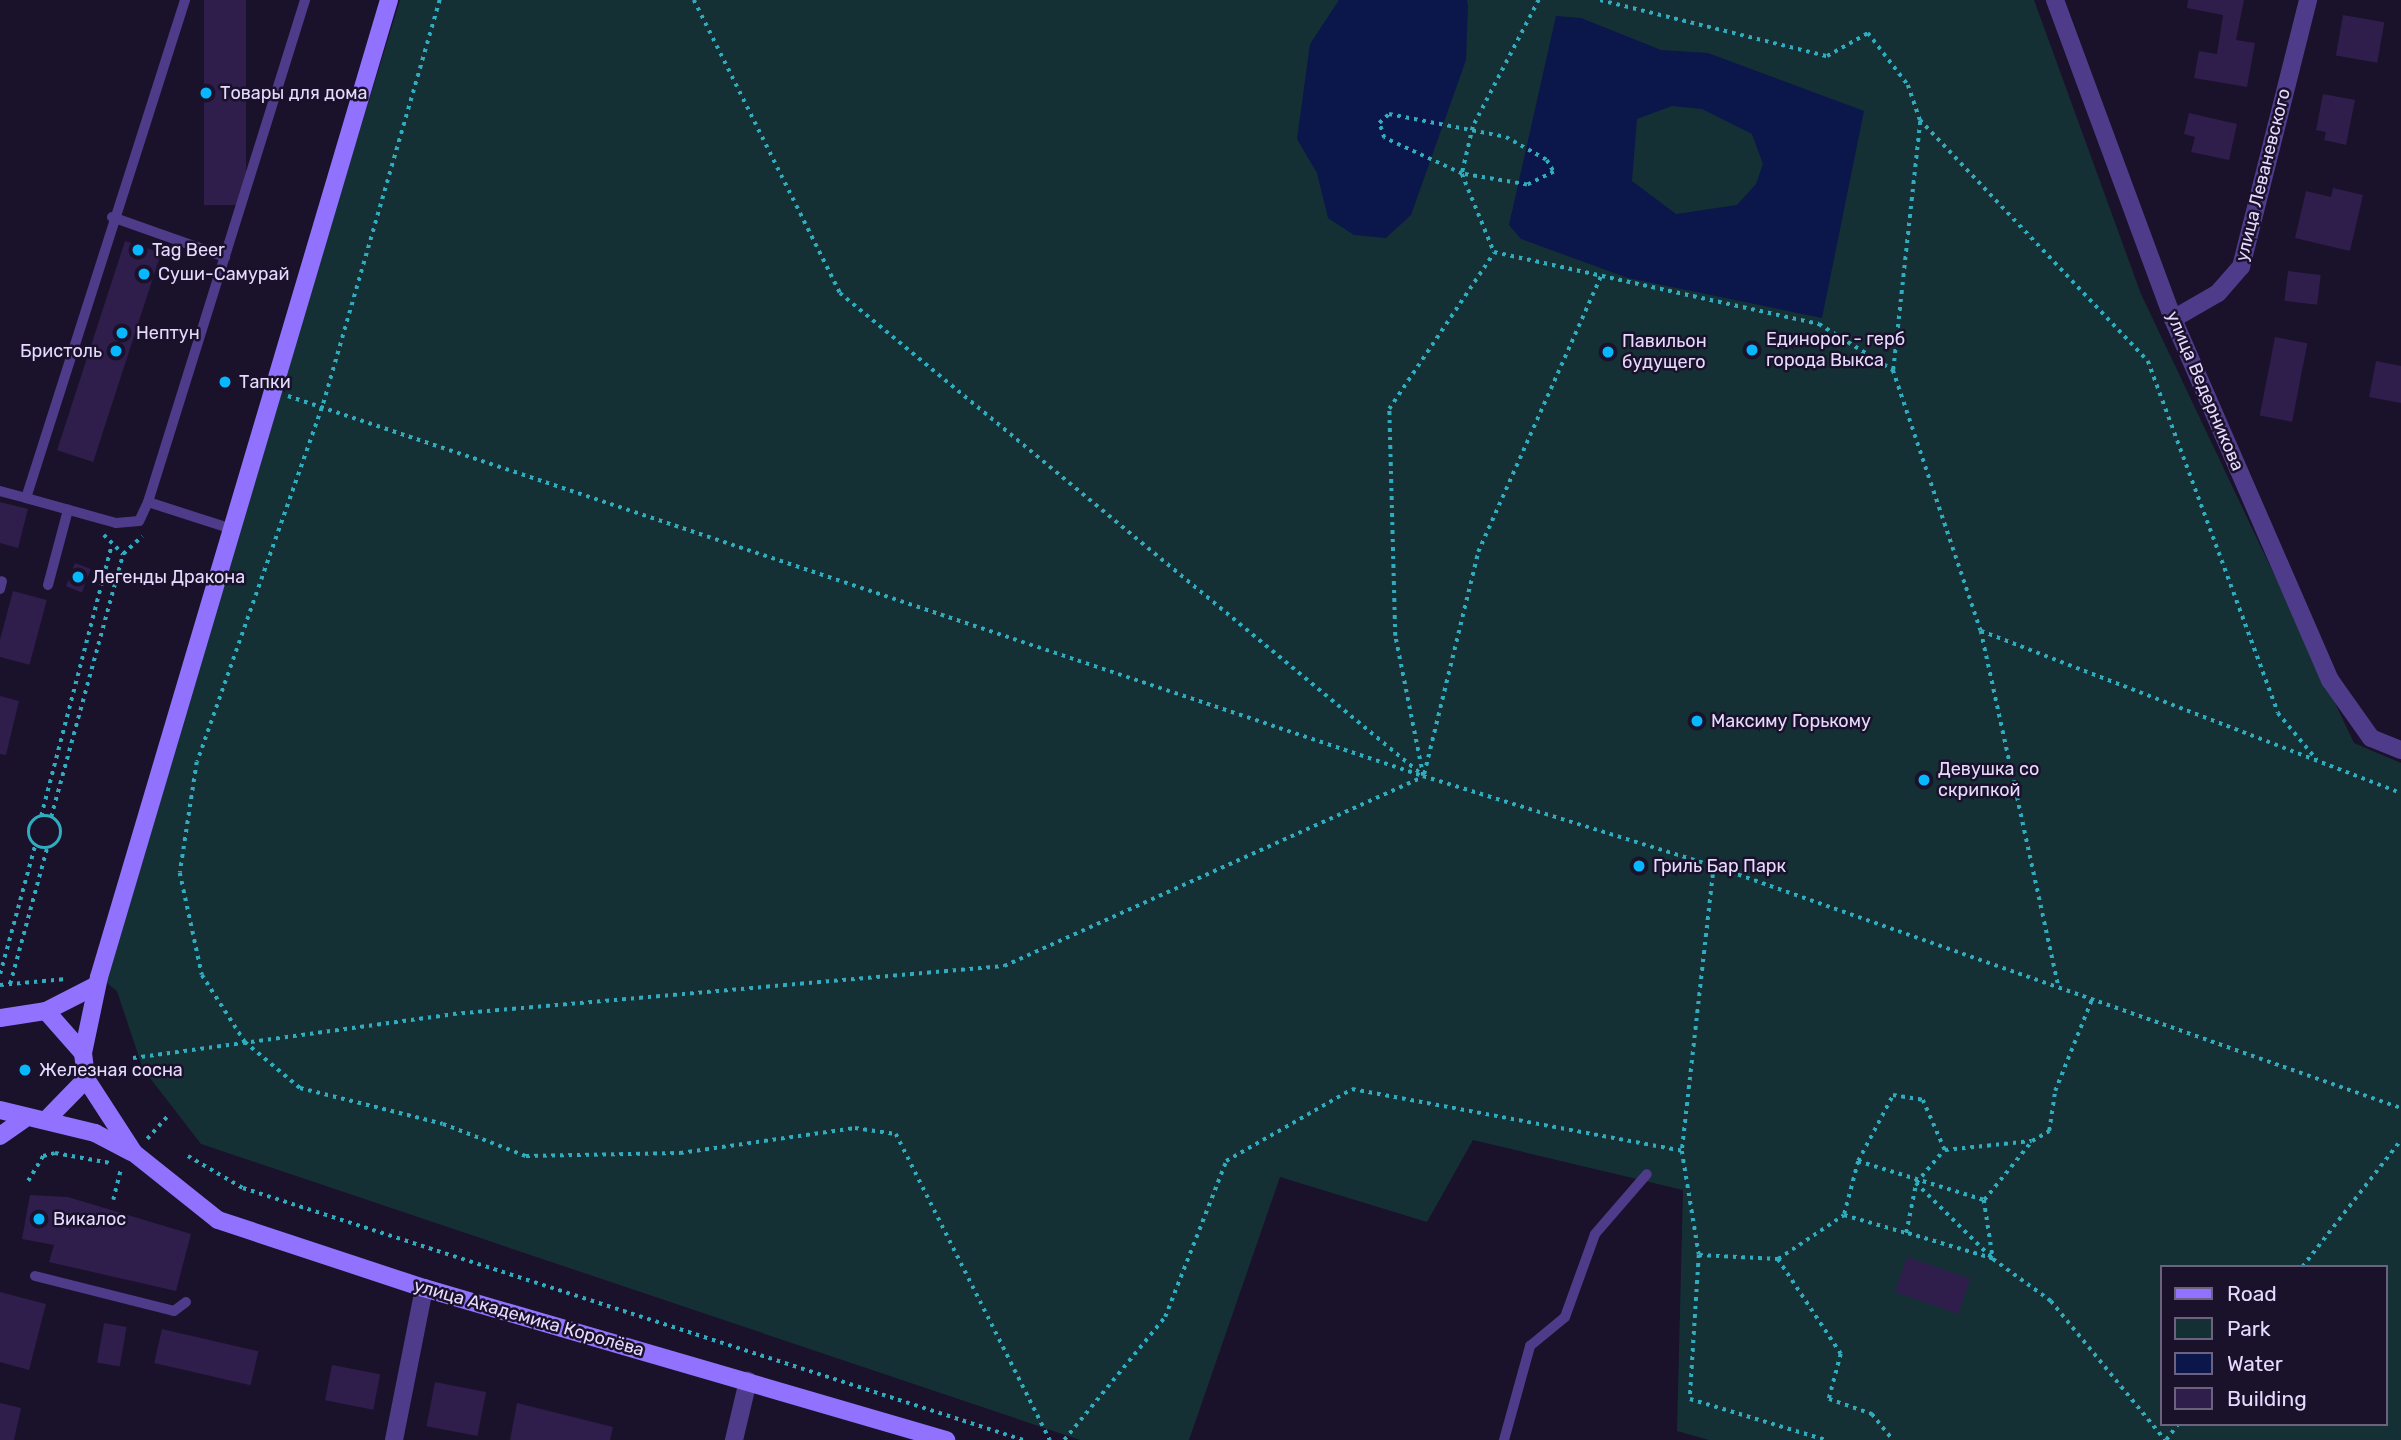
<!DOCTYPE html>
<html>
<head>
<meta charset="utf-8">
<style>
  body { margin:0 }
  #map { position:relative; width:2401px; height:1440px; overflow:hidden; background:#1a112b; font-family:Rubik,sans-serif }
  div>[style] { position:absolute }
  .green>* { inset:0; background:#143035 }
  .water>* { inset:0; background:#0b164a }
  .building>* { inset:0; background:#2f1d4c; transform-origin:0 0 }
  .path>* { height:3.5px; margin-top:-1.75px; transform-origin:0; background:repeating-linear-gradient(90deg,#30acbe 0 3.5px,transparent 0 8.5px) }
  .path>.ring { margin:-1.75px; padding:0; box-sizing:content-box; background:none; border:3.5px solid #30acbe; border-radius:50% }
  .lane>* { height:10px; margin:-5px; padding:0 5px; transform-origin:5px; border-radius:5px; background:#4e3c8a }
  .street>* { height:18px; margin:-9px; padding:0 9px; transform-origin:9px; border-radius:9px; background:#4e3c8a }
  .secondary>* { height:18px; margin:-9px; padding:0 9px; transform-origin:9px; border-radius:9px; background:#9072ff }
  .dots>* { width:19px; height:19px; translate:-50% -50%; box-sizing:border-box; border:4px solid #1a112b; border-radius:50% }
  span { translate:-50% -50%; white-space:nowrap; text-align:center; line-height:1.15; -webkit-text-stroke:5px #1a112b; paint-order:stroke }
  .poi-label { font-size:18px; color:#e6dbff }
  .left { translate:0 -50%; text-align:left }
  .right { translate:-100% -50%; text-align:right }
  .street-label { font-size:18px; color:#e6dbff }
  .legend { position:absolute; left:2160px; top:1265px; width:228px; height:161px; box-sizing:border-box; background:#1a112b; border:2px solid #6c6280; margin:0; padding:9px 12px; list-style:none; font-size:21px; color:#e6dbff }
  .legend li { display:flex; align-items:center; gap:14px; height:35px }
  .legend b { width:35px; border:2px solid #6c6280 }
</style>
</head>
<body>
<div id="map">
  <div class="green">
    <i style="clip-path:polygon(evenodd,400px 0,2034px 0,2141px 294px,2354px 743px,2401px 763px,2401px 1440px,1709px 1440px,1677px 1431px,1683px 1190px,1473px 1140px,1427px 1222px,1280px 1177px,1189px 1440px,1080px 1440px,201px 1144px,143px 1069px,117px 991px,99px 977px,400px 0,2161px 1267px,2385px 1267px,2385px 1424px,2161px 1424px,2161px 1267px)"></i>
  </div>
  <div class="water">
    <i style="clip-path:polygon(1339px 0,1467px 0,1468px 6px,1466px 60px,1411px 215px,1386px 238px,1354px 235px,1328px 218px,1317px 173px,1297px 139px,1310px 44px)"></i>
    <i style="clip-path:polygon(evenodd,1556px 16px,1581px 18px,1661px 50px,1708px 53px,1864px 111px,1822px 318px,1628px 278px,1521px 239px,1509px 225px,1556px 16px,1672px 106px,1702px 109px,1752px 134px,1763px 164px,1756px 184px,1737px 205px,1676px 214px,1632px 181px,1637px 119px,1672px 106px)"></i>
  </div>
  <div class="building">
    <i style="left:204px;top:0;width:42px;height:205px"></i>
    <i style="clip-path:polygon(2188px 0,2244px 0,2236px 40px,2255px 43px,2247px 87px,2194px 78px,2199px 51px,2217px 54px,2223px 15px,2187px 8px)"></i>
    <i style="left:2343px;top:15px;width:42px;height:41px;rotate:10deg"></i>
    <i style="clip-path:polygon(2323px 94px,2355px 100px,2346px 145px,2324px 140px,2326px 132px,2316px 130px)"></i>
    <i style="clip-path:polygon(2189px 113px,2237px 124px,2229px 160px,2191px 152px,2195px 137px,2184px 134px)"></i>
    <i style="clip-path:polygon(2333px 188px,2363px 195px,2350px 251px,2295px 238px,2306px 191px,2331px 197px)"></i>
    <i style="left:125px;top:241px;width:38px;height:220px;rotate:18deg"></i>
    <i style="left:2288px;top:271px;width:33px;height:30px;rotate:7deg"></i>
    <i style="left:2275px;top:337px;width:33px;height:80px;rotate:11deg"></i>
    <i style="clip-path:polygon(2376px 361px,2401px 366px,2401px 403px,2369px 397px)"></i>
    <i style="clip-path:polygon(0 502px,28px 509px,18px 548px,0 543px)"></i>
    <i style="left:75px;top:563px;width:17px;height:25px;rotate:21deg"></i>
    <i style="left:13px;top:591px;width:35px;height:67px;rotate:15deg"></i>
    <i style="clip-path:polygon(0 696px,19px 701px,6px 755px,0 754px)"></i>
    <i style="clip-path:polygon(30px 1195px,68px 1197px,191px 1234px,176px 1291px,49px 1262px,54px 1245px,22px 1239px)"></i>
    <i style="left:1907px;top:1257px;width:67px;height:37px;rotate:19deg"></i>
    <i style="clip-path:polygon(0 1292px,46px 1304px,29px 1370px,0 1362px)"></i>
    <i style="left:104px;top:1323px;width:23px;height:40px;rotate:10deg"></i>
    <i style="left:162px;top:1329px;width:99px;height:35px;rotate:13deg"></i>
    <i style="left:332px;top:1365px;width:49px;height:36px;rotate:11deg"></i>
    <i style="left:435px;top:1382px;width:52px;height:45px;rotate:11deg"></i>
    <i style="clip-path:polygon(0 1403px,21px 1408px,14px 1440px,0 1440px)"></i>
    <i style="clip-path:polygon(517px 1403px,613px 1427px,610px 1440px,510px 1440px)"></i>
  </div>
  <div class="path">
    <i style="left:440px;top:0;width:425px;rotate:106.1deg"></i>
    <i style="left:322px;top:408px;width:375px;rotate:109.4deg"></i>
    <i style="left:197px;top:762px;width:112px;rotate:98.7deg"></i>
    <i style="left:180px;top:873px;width:104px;rotate:77.8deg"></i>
    <i style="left:202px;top:975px;width:80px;rotate:57.3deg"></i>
    <i style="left:245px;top:1042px;width:72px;rotate:39.9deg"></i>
    <i style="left:300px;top:1088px;width:147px;rotate:14.1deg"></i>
    <i style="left:443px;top:1124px;width:89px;rotate:21.1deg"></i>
    <i style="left:526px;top:1156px;width:154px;rotate:-1.1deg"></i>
    <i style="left:680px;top:1153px;width:177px;rotate:-8.1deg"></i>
    <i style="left:855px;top:1128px;width:41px;rotate:8.3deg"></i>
    <i style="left:896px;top:1134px;width:343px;rotate:63.3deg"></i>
    <i style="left:694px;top:0;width:327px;rotate:63.5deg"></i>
    <i style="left:840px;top:293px;width:753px;rotate:39.61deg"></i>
    <i style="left:1539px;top:0;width:143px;rotate:117.5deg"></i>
    <i style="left:1473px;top:127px;width:48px;rotate:103.2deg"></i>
    <i style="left:1462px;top:174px;width:84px;rotate:67.7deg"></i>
    <i style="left:1494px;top:252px;width:333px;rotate:12.5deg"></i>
    <i style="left:1819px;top:324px;width:87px;rotate:31.9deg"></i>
    <i style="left:1893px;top:370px;width:275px;rotate:71.4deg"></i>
    <i style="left:1981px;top:631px;width:365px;rotate:77.7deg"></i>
    <i style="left:1600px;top:0;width:234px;rotate:13.9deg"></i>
    <i style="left:1827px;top:56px;width:47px;rotate:-29.3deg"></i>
    <i style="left:1868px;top:33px;width:66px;rotate:52.4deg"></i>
    <i style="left:1908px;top:85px;width:37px;rotate:71deg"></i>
    <i style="left:1920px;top:120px;width:332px;rotate:46.6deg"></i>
    <i style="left:2148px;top:361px;width:375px;rotate:69.7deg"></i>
    <i style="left:2278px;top:713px;width:61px;rotate:50.3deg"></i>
    <i style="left:1389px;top:114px;width:119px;rotate:11.1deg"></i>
    <i style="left:1506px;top:137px;width:47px;rotate:29.3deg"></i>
    <i style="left:1547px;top:160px;width:14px;rotate:60deg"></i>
    <i style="left:1554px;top:172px;width:30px;rotate:154deg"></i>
    <i style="left:1527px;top:185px;width:66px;rotate:-170.4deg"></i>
    <i style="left:1462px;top:174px;width:86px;rotate:-155.2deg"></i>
    <i style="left:1384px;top:138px;width:16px;rotate:-108deg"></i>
    <i style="left:1379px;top:123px;width:13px;rotate:-42deg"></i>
    <i style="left:1893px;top:370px;width:250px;rotate:-83.8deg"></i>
    <i style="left:288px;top:396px;width:1197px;rotate:18.51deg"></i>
    <i style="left:1423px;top:776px;width:305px;rotate:17.2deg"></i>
    <i style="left:1714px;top:866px;width:728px;rotate:19.41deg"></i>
    <i style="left:104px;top:535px;width:27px;rotate:45deg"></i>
    <i style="left:123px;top:554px;width:26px;rotate:-43deg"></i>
    <i style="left:1981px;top:631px;width:450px;rotate:21.1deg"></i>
    <i style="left:1424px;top:774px;width:228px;rotate:-76.3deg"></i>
    <i style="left:1478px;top:552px;width:302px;rotate:-66deg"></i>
    <i style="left:1423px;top:776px;width:143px;rotate:-101.3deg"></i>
    <i style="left:1395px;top:636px;width:227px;rotate:-91.5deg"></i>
    <i style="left:1389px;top:409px;width:188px;rotate:-56.1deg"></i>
    <i style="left:41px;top:816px;width:278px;rotate:-75.4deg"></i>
    <i class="ring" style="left:29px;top:816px;width:28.5px;height:28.5px"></i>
    <i style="left:51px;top:817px;width:273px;rotate:-74.7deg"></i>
    <i style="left:1714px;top:866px;width:287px;rotate:96.4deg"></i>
    <i style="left:1682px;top:1151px;width:105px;rotate:80.7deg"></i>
    <i style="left:1699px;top:1255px;width:144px;rotate:93.6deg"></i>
    <i style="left:1690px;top:1399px;width:142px;rotate:16.8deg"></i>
    <i style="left:0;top:974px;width:134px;rotate:-74.8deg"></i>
    <i style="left:10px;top:984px;width:141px;rotate:-74.8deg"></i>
    <i style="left:0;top:985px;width:66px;rotate:-5.2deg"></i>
    <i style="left:133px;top:1058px;width:323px;rotate:-7.8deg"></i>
    <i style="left:453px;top:1014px;width:553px;rotate:-4.98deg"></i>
    <i style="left:1004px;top:966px;width:459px;rotate:-24.3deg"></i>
    <i style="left:147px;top:1139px;width:30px;rotate:-48deg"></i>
    <i style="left:188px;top:1156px;width:64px;rotate:30.2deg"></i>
    <i style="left:243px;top:1188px;width:820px;rotate:17.9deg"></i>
    <i style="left:1858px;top:1161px;width:75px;rotate:-62.1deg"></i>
    <i style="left:1893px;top:1095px;width:30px;rotate:9deg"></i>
    <i style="left:1923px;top:1100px;width:55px;rotate:66.3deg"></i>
    <i style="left:1945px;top:1150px;width:87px;rotate:-5.9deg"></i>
    <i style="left:28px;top:1181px;width:29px;rotate:-59deg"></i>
    <i style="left:43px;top:1156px;width:12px;rotate:-14deg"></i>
    <i style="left:55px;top:1153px;width:56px;rotate:10.3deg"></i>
    <i style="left:1916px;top:1183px;width:43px;rotate:-49.7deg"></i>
    <i style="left:113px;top:1200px;width:33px;rotate:-76deg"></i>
    <i style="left:1984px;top:1200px;width:76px;rotate:-50.9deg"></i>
    <i style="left:2032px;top:1141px;width:20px;rotate:-30deg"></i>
    <i style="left:2049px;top:1131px;width:40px;rotate:-81.5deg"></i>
    <i style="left:2055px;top:1091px;width:99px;rotate:-68.1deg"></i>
    <i style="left:1844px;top:1214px;width:55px;rotate:-75.2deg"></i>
    <i style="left:1858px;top:1161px;width:132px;rotate:17.2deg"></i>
    <i style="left:1984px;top:1200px;width:60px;rotate:81.3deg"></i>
    <i style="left:1993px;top:1259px;width:91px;rotate:-163.4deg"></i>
    <i style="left:1699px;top:1255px;width:79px;rotate:2.9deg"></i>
    <i style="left:1778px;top:1259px;width:79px;rotate:-33.7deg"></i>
    <i style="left:1844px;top:1215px;width:65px;rotate:16.2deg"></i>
    <i style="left:1906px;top:1233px;width:51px;rotate:-78.7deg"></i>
    <i style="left:1916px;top:1183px;width:108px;rotate:44.6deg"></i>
    <i style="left:1993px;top:1259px;width:72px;rotate:35.9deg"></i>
    <i style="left:2051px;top:1301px;width:180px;rotate:50.6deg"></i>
    <i style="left:1778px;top:1259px;width:114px;rotate:56.4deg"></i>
    <i style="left:1841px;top:1354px;width:47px;rotate:104.9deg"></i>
    <i style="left:1829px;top:1399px;width:46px;rotate:19.2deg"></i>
    <i style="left:1872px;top:1414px;width:33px;rotate:51deg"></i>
    <i style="left:2302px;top:1267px;width:161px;rotate:-52.1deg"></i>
    <i style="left:1064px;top:1440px;width:159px;rotate:-50.6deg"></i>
    <i style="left:1165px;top:1317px;width:168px;rotate:-68.6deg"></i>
    <i style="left:1226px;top:1161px;width:145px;rotate:-29.7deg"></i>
    <i style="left:1352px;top:1089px;width:336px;rotate:10.6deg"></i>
    <i style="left:2166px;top:1440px;width:20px;rotate:-53deg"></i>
  </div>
  <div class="lane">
    <i style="left:112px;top:217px;width:120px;rotate:19.5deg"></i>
    <i style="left:0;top:491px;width:27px;rotate:15deg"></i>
    <i style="left:148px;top:502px;width:21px;rotate:115deg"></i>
    <i style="left:139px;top:521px;width:23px;rotate:175deg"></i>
    <i style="left:116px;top:523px;width:93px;rotate:-164.5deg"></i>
    <i style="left:26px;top:498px;width:523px;rotate:-72.29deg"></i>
    <i style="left:232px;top:529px;width:88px;rotate:-162.2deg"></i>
    <i style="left:148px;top:502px;width:526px;rotate:-72.63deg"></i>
    <i style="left:48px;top:585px;width:78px;rotate:-75.1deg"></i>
    <i style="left:0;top:589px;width:8px;rotate:-76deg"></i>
    <i style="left:35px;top:1276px;width:143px;rotate:14.1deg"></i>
    <i style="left:174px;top:1311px;width:15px;rotate:-37deg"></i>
    <i style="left:1504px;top:1440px;width:98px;rotate:-74.5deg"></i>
    <i style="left:1530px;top:1346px;width:45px;rotate:-39.6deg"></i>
    <i style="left:1565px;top:1317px;width:88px;rotate:-70.1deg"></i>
    <i style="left:1595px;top:1234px;width:79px;rotate:-49.1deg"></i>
  </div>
  <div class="street">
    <i style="left:2055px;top:0;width:340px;rotate:69.7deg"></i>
    <i style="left:2173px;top:319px;width:394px;rotate:66.5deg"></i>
    <i style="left:2330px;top:680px;width:71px;rotate:54.7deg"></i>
    <i style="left:2371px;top:738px;width:32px;rotate:22deg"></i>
    <i style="left:2173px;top:319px;width:52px;rotate:-30deg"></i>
    <i style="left:2218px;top:293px;width:35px;rotate:-49deg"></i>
    <i style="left:2241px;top:267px;width:275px;rotate:-75.9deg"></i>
    <i style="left:394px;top:1440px;width:155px;rotate:-78.8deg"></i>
    <i style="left:734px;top:1440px;width:61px;rotate:-76.7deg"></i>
  </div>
  <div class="secondary">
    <i style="left:389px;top:0;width:1019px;rotate:106.53deg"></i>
    <i style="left:99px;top:977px;width:78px;rotate:101.9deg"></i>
    <i style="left:83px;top:1053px;width:26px;rotate:83deg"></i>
    <i style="left:86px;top:1079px;width:88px;rotate:57deg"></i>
    <i style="left:134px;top:1153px;width:107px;rotate:38.6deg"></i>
    <i style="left:218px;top:1220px;width:217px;rotate:18.3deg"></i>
    <i style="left:424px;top:1288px;width:544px;rotate:16.23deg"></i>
    <i style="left:46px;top:1011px;width:56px;rotate:48.6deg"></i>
    <i style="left:0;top:1018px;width:47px;rotate:-8.7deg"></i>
    <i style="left:46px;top:1011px;width:57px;rotate:-27deg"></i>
    <i style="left:0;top:1110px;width:98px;rotate:13.6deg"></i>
    <i style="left:95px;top:1133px;width:41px;rotate:27.8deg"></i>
    <i style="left:48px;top:1118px;width:54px;rotate:-45.7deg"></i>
    <i style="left:0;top:1136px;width:28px;rotate:-35deg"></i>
  </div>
  <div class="dots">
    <i style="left:206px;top:93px;background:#07b8ff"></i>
    <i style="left:138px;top:250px;background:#07b8ff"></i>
    <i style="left:144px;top:274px;background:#07b8ff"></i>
    <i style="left:122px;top:333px;background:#07b8ff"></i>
    <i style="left:1752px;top:350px;background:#07b8ff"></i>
    <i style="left:116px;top:351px;background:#07b8ff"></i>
    <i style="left:1608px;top:352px;background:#07b8ff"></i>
    <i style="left:225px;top:382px;background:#07b8ff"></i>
    <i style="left:78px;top:577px;background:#07b8ff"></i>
    <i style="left:1697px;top:721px;background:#07b8ff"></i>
    <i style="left:1924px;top:780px;background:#07b8ff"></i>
    <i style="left:1639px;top:866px;background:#07b8ff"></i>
    <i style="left:25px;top:1070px;background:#07b8ff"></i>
    <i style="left:39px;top:1219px;background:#07b8ff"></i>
  </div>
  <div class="poi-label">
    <span class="left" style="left:220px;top:93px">Товары для дома</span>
    <span class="left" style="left:152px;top:250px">Tag Beer</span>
    <span class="left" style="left:158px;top:274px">Суши-Самурай</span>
    <span class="left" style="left:136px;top:333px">Нептун</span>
    <span class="left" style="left:1766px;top:350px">Единорог - герб<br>города Выкса</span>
    <span class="left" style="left:1622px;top:352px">Павильон<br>будущего</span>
    <span class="right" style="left:102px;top:351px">Бристоль</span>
    <span class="left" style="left:239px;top:382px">Тапки</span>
    <span class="left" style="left:92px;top:577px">Легенды Дракона</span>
    <span class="left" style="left:1711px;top:721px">Максиму Горькому</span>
    <span class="left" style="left:1938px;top:780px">Девушка со<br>скрипкой</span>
    <span class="left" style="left:1653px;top:866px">Гриль Бар Парк</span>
    <span class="left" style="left:39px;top:1070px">Железная сосна</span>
    <span class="left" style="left:53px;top:1219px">Викалос</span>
  </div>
  <div class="street-label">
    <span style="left:2263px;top:175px;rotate:-76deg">улица Леваневского</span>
    <span style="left:2205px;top:391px;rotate:67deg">улица Ведерникова</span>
    <span style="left:529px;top:1318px;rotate:16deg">улица Академика Королёва</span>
  </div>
  <ul class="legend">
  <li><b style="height:9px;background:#9072ff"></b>Road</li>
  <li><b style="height:19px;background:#143035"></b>Park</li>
  <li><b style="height:19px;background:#0b164a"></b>Water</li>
  <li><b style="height:19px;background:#2f1d4c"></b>Building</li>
  </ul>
</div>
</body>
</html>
